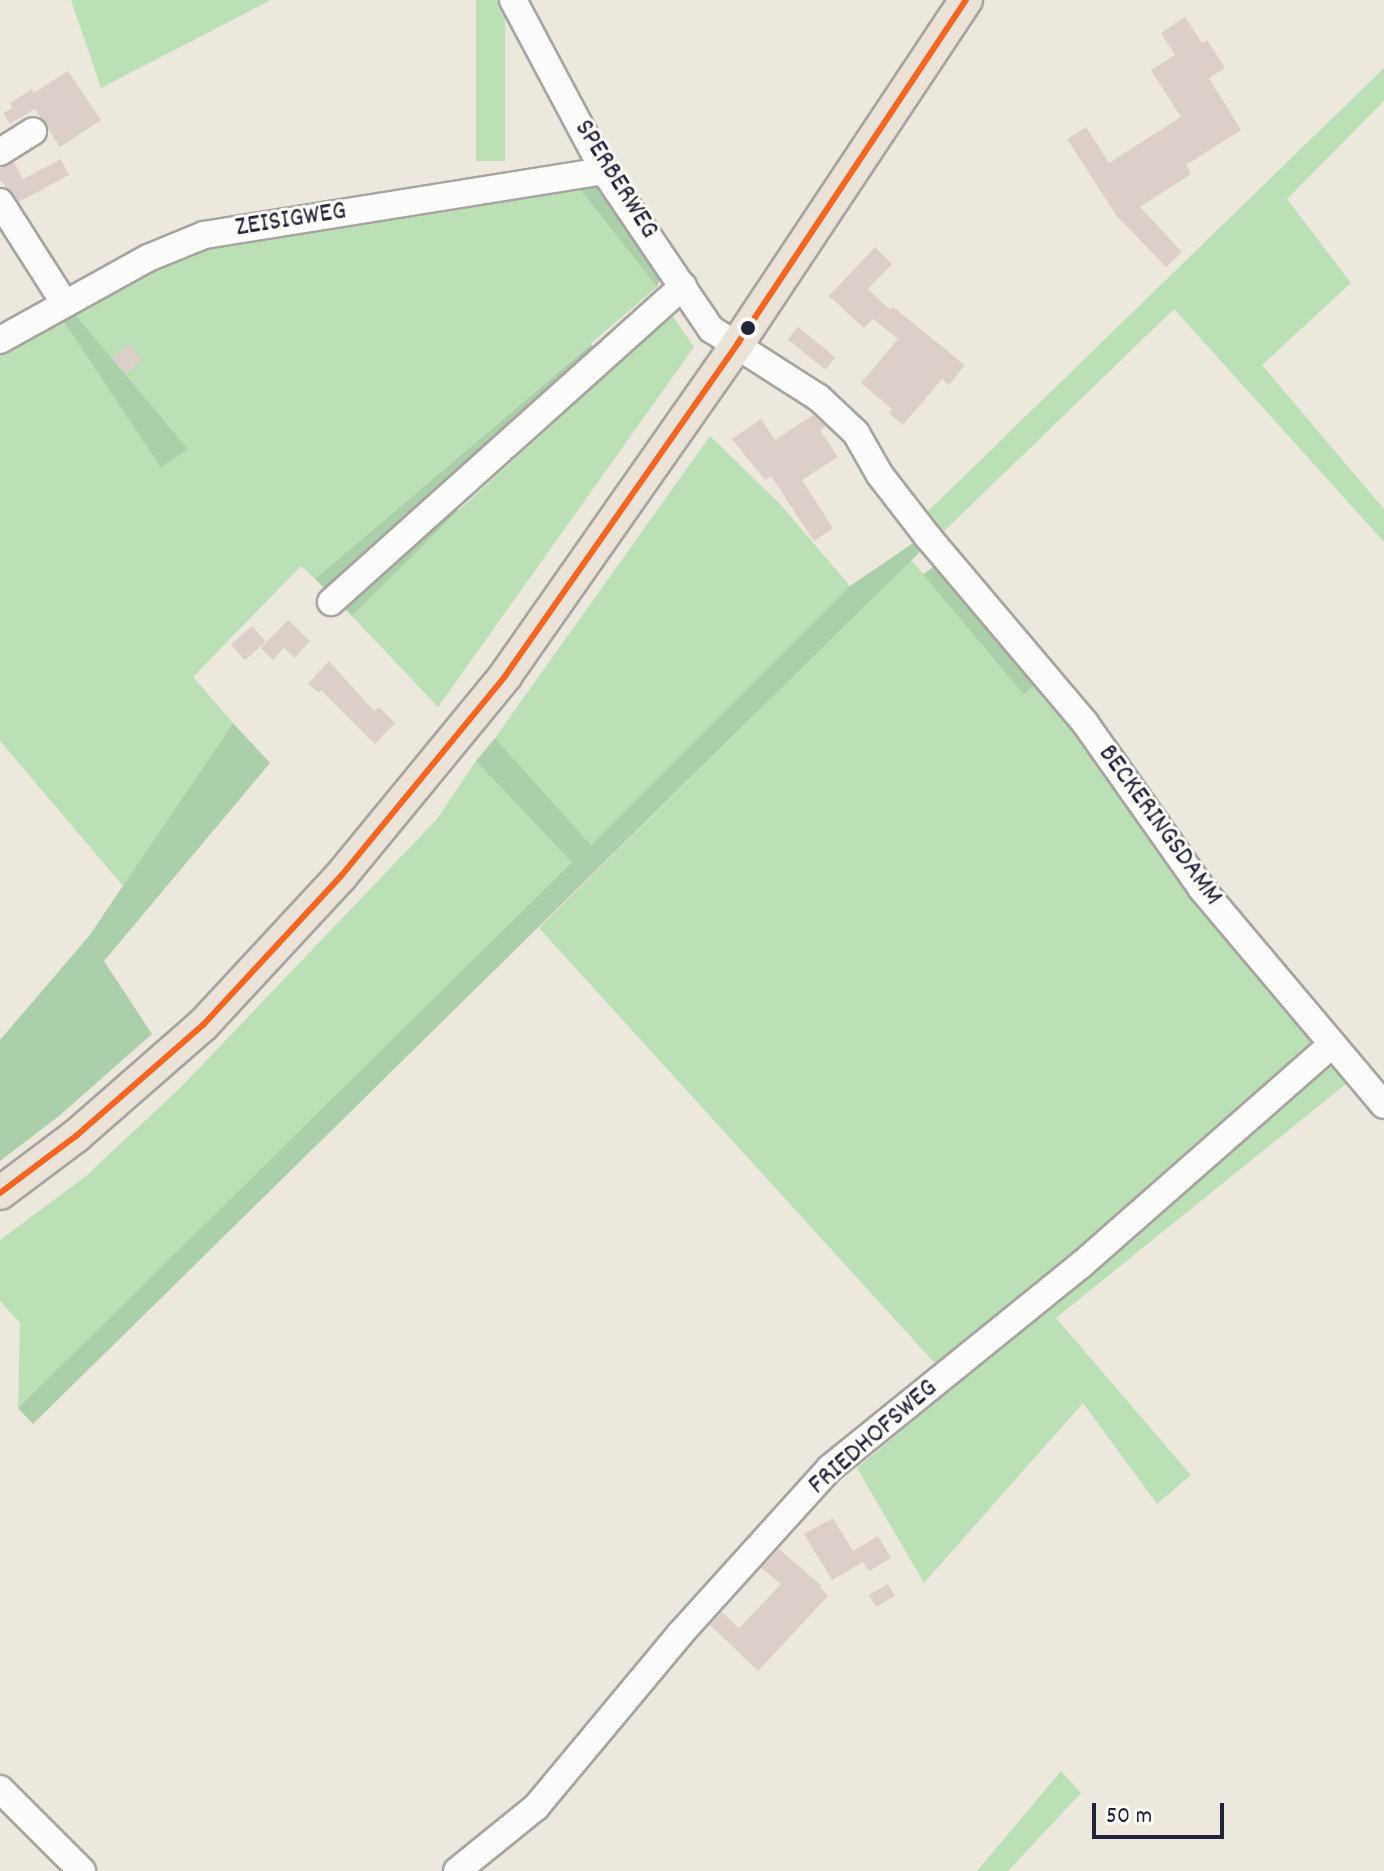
<!DOCTYPE html>
<html>
<head>
<meta charset="utf-8">
<style>
  body { margin:0 }
  #map { position:relative; width:1384px; height:1871px; overflow:hidden; background:#ede8dd; font-family:Dekko,sans-serif }
  div>[style] { position:absolute }
  .green>* { inset:0; background:#bbe0b5; transform-origin:0 0 }
  .forest>* { inset:0; background:#abcfa9; transform-origin:0 0 }
  .building>* { inset:0; background:#dccfc9; transform-origin:0 0 }
  .roads { filter:drop-shadow(2px 0 #a7a4a0) drop-shadow(-2px 0 #a7a4a0) drop-shadow(0 2px #a7a4a0) drop-shadow(0 -2px #a7a4a0) }
  .minor>* { height:26px; margin:-13px; padding:0 13px; transform-origin:13px; border-radius:13px; background:#fcfcfa }
  .major>* { height:32px; margin:-16px; padding:0 16px; transform-origin:16px; border-radius:16px; background:#ebe3d8 }
  .bus-1>* { height:6px; margin:-3px; padding:0 3px; transform-origin:3px; border-radius:3px; background:#f26522 }
  .dots>* { width:22px; height:22px; translate:-50% -50%; box-sizing:border-box; border:4px solid #fdfcf7; border-radius:50% }
  span { translate:-50% -50%; white-space:nowrap; text-align:center; line-height:1.15; -webkit-text-stroke:6px #fdfcf7; paint-order:stroke }
  .street-label { font-size:28px; color:#22223b }
  .scale { position:absolute; left:1092px; top:1803px; width:132px; height:36px; box-sizing:border-box; border:4px solid #22223b; border-top:0; padding-left:10px; font-size:24px; line-height:28px; white-space:nowrap; color:#22223b; -webkit-text-stroke:6px #fdfcf7; paint-order:stroke }
</style>
</head>
<body>
<div id="map">
  <div class="green">
    <i style="clip-path:polygon(71px 0,271px 0,101px 88px)"></i>
    <i style="left:476px;top:0;width:29px;height:161px"></i>
    <i style="clip-path:polygon(1384px 68px,1384px 101px,1287px 199px,1351px 283px,1262px 365px,1384px 509px,1384px 542px,1174px 309px,938px 537px,923px 516px)"></i>
    <i style="clip-path:polygon(578px 187px,657px 287px,315px 579px,301px 566px,193px 677px,233px 723px,123px 886px,0 741px,0 352px,62px 319px,161px 468px,188px 449px,74px 313px,164px 266px,211px 248px)"></i>
    <i style="clip-path:polygon(672px 315px,694px 347px,438px 707px,352px 616px,459px 510px)"></i>
    <i style="clip-path:polygon(710px 436px,779px 503px,850px 586px,591px 845px,495px 738px)"></i>
    <i style="clip-path:polygon(911px 560px,1024px 690px,1042px 679px,1320px 1040px,941px 1370px,539px 928px)"></i>
    <i style="clip-path:polygon(476px 761px,573px 861px,18px 1408px,20px 1323px,0 1301px,0 1240px,86px 1176px,181px 1087px,437px 819px)"></i>
    <i style="clip-path:polygon(1329px 1051px,1352px 1079px,1056px 1318px,1191px 1475px,1157px 1504px,1083px 1403px,924px 1583px,857px 1468px,1027px 1326px,1023px 1319px)"></i>
    <i style="clip-path:polygon(1061px 1771px,1081px 1793px,1008px 1871px,977px 1871px)"></i>
  </div>
  <div class="forest">
    <i style="clip-path:polygon(597px 185px,664px 270px,657px 287px,578px 187px)"></i>
    <i style="clip-path:polygon(74px 313px,188px 449px,161px 468px,62px 319px)"></i>
    <i style="clip-path:polygon(591px 344px,599px 352px,330px 594px,315px 579px)"></i>
    <i style="clip-path:polygon(446px 504px,459px 510px,352px 616px,337px 601px)"></i>
    <i style="clip-path:polygon(922px 537px,928px 544px,33px 1424px,18px 1408px,572px 862px,476px 761px,495px 738px,591px 845px,850px 586px)"></i>
    <i style="left:941px;top:560px;width:156px;height:23px;rotate:50deg"></i>
    <i style="clip-path:polygon(233px 723px,270px 763px,104px 961px,152px 1034px,59px 1116px,0 1161px,0 1040px,89px 936px)"></i>
  </div>
  <div class="building">
    <i style="clip-path:polygon(1185px 17px,1202px 43px,1207px 40px,1225px 68px,1209px 78px,1241px 130px,1186px 165px,1191px 174px,1140px 207px,1182px 252px,1166px 267px,1116px 215px,1067px 139px,1086px 127px,1109px 163px,1181px 117px,1151px 70px,1175px 55px,1161px 33px)"></i>
    <i style="clip-path:polygon(68px 71px,101px 120px,60px 147px,35px 109px,10px 124px,3px 113px,12px 108px,10px 103px,32px 89px,34px 93px)"></i>
    <i style="clip-path:polygon(61px 159px,69px 175px,19px 202px,0 180px,0 168px,14px 162px,23px 179px)"></i>
    <i style="clip-path:polygon(875px 247px,892px 264px,868px 289px,890px 310px,893px 307px,965px 365px,949px 385px,942px 379px,903px 425px,889px 413px,892px 409px,861px 383px,898px 339px,873px 319px,864px 328px,829px 296px)"></i>
    <i style="left:798px;top:327px;width:48px;height:16px;rotate:39deg"></i>
    <i style="left:129px;top:344px;width:21px;height:21px;rotate:51deg"></i>
    <i style="clip-path:polygon(813px 415px,826px 426px,820px 430px,838px 457px,802px 480px,833px 528px,814px 541px,771px 476px,765px 480px,732px 439px,761px 419px,775px 440px)"></i>
    <i style="clip-path:polygon(288px 620px,310px 641px,295px 658px,284px 648px,273px 660px,261px 648px)"></i>
    <i style="left:252px;top:626px;width:21px;height:28px;rotate:49deg"></i>
    <i style="clip-path:polygon(329px 661px,374px 711px,379px 707px,395px 723px,375px 744px,321px 690px,319px 693px,308px 684px)"></i>
    <i style="clip-path:polygon(833px 1518px,853px 1551px,878px 1536px,891px 1558px,869px 1571px,863px 1562px,832px 1580px,804px 1534px)"></i>
    <i style="clip-path:polygon(779px 1549px,822px 1586px,820px 1587px,828px 1596px,758px 1671px,710px 1625px,722px 1612px,739px 1628px,781px 1584px,761px 1568px)"></i>
    <i style="left:888px;top:1584px;width:14px;height:22px;rotate:60deg"></i>
  </div>
  <div class="roads">
    <div class="minor">
      <i style="left:513px;top:0;width:194px;rotate:62deg"></i>
      <i style="left:604px;top:171px;width:191px;rotate:55.9deg"></i>
      <i style="left:711px;top:329px;width:128px;rotate:32.6deg"></i>
      <i style="left:819px;top:398px;width:51px;rotate:43.4deg"></i>
      <i style="left:856px;top:433px;width:48px;rotate:60.3deg"></i>
      <i style="left:880px;top:475px;width:78px;rotate:52.3deg"></i>
      <i style="left:928px;top:537px;width:243px;rotate:49.8deg"></i>
      <i style="left:1085px;top:723px;width:203px;rotate:54.8deg"></i>
      <i style="left:1202px;top:889px;width:282px;rotate:49.9deg"></i>
      <i style="left:0;top:152px;width:39px;rotate:-32deg"></i>
      <i style="left:0;top:202px;width:121px;rotate:57.5deg"></i>
      <i style="left:0;top:340px;width:169px;rotate:-29deg"></i>
      <i style="left:148px;top:258px;width:61px;rotate:-22.3deg"></i>
      <i style="left:204px;top:235px;width:405px;rotate:-9.1deg"></i>
      <i style="left:331px;top:602px;width:473px;rotate:-41.9deg"></i>
      <i style="left:0;top:1789px;width:116px;rotate:45deg"></i>
      <i style="left:457px;top:1871px;width:102px;rotate:-39deg"></i>
      <i style="left:536px;top:1807px;width:225px;rotate:-50.2deg"></i>
      <i style="left:680px;top:1634px;width:224px;rotate:-47.9deg"></i>
      <i style="left:830px;top:1468px;width:323px;rotate:-39deg"></i>
      <i style="left:1081px;top:1265px;width:333px;rotate:-41.3deg"></i>
    </div>
    <div class="major">
      <i style="left:0;top:1193px;width:95px;rotate:-36.9deg"></i>
      <i style="left:76px;top:1136px;width:169px;rotate:-41.2deg"></i>
      <i style="left:203px;top:1025px;width:203px;rotate:-47.2deg"></i>
      <i style="left:341px;top:876px;width:259px;rotate:-50.6deg"></i>
      <i style="left:505px;top:676px;width:406px;rotate:-55deg"></i>
      <i style="left:738px;top:343px;width:412px;rotate:-56.4deg"></i>
    </div>
  </div>
  <div class="bus-1">
    <i style="left:0;top:1193px;width:95px;rotate:-36.9deg"></i>
    <i style="left:76px;top:1136px;width:169px;rotate:-41.2deg"></i>
    <i style="left:203px;top:1025px;width:203px;rotate:-47.2deg"></i>
    <i style="left:341px;top:876px;width:259px;rotate:-50.6deg"></i>
    <i style="left:505px;top:676px;width:406px;rotate:-55deg"></i>
    <i style="left:738px;top:343px;width:412px;rotate:-56.4deg"></i>
  </div>
  <div class="dots">
    <i style="left:748px;top:328px;background:#22223b"></i>
  </div>
  <div class="street-label">
    <span style="left:615px;top:180px;rotate:58deg">SPERBERWEG</span>
    <span style="left:291px;top:221px;rotate:-9deg">ZEISIGWEG</span>
    <span style="left:1159px;top:826px;rotate:54deg">BECKERINGSDAMM</span>
    <span style="left:874px;top:1438px;rotate:-41deg">FRIEDHOFSWEG</span>
  </div>
  <div class="scale">50 m</div>
</div>
</body>
</html>
